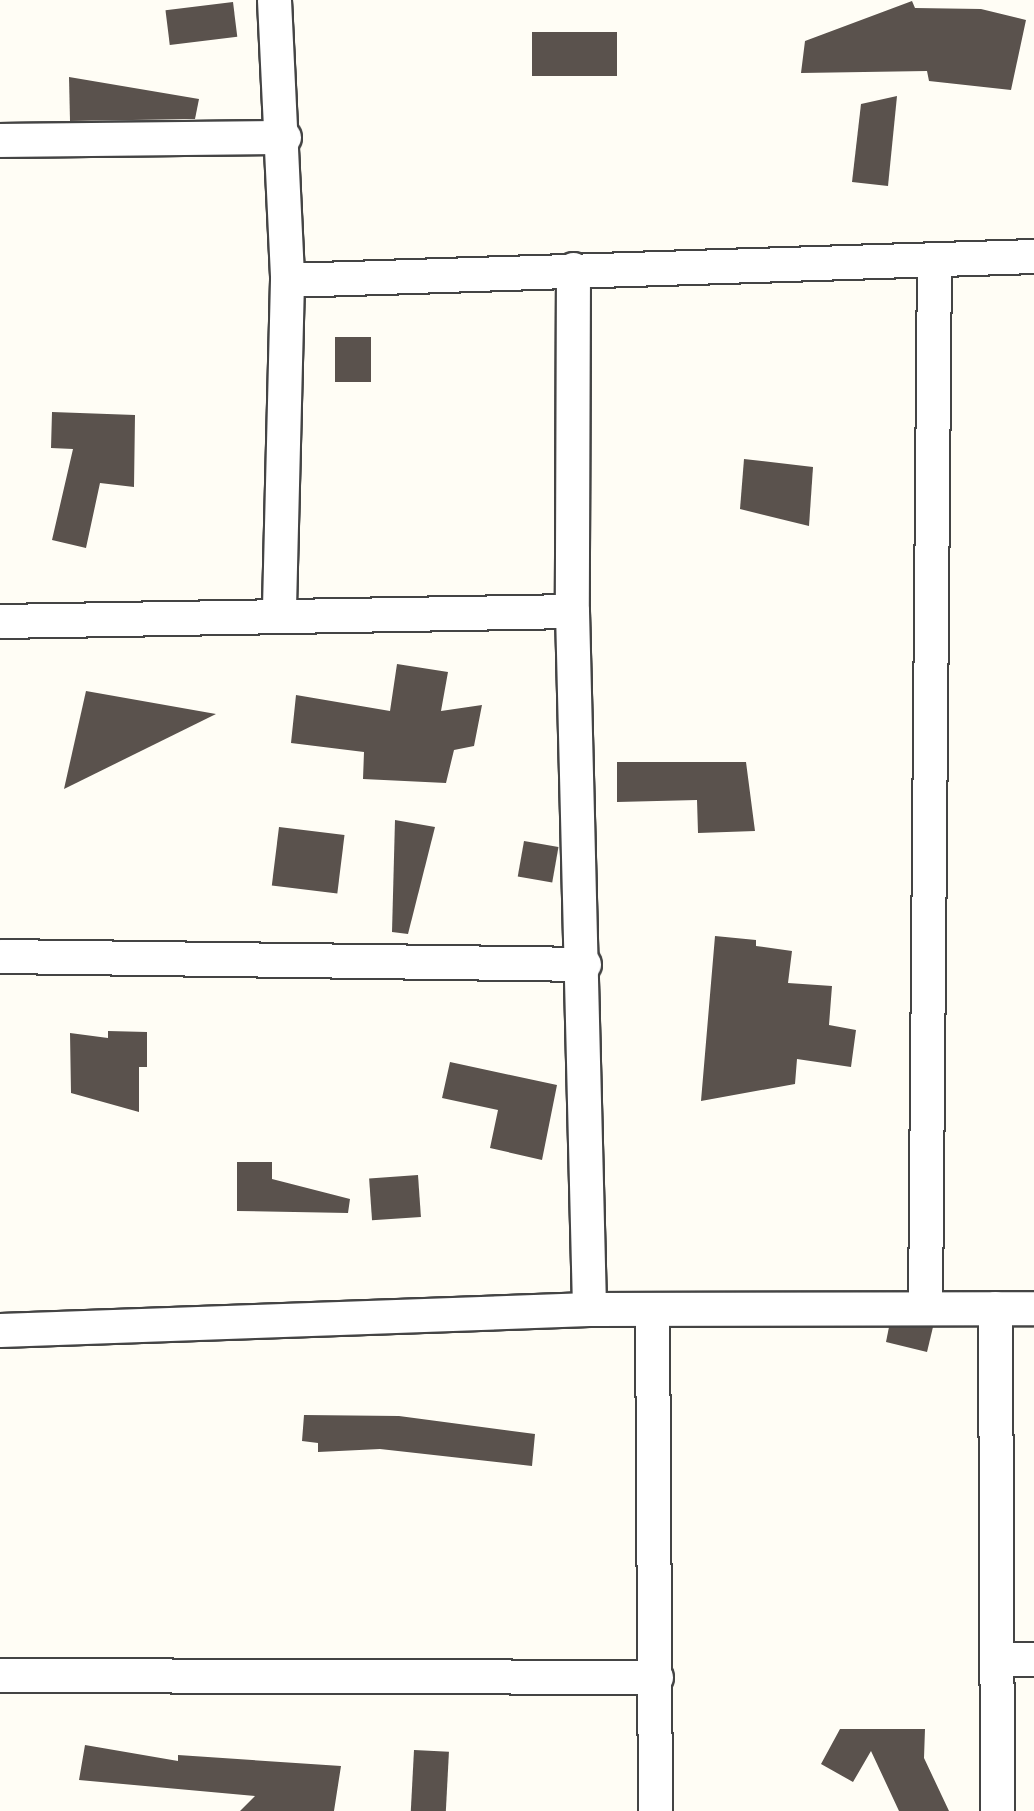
<!DOCTYPE html>
<html>
<head>
<meta charset="utf-8">
<style>
  body { margin:0 }
  #map { position:relative; width:1034px; height:1811px; overflow:hidden; background:#fffdf5; font-family:Merriweather,serif }
  div>[style] { position:absolute }
  .building>* { inset:0; background:#5a524d; transform-origin:0 0 }
  .roads { filter:drop-shadow(2px 0 #444) drop-shadow(-2px 0 #444) drop-shadow(0 2px #444) drop-shadow(0 -2px #444) }
  .street>* { height:33px; margin:-16.5px; padding:0 16.5px; transform-origin:16.5px; border-radius:16.5px; background:#fff }
  span { translate:-50% -50%; white-space:nowrap; text-align:center; line-height:1.15; -webkit-text-stroke:6px #fff; paint-order:stroke }
</style>
</head>
<body>
<div id="map">
  <div class="building">
    <i style="clip-path:polygon(912px 1px,915px 8px,981px 9px,1026px 20px,1011px 90px,929px 81px,927px 71px,801px 73px,805px 41px)"></i>
    <i style="left:233px;top:2px;width:35px;height:68px;rotate:83deg"></i>
    <i style="left:617px;top:32px;width:44px;height:85px;rotate:90deg"></i>
    <i style="clip-path:polygon(69px 77px,199px 99px,195px 119px,70px 121px)"></i>
    <i style="clip-path:polygon(897px 96px,888px 186px,852px 182px,861px 104px)"></i>
    <i style="left:335px;top:337px;width:36px;height:45px"></i>
    <i style="clip-path:polygon(52px 412px,135px 415px,134px 487px,100px 483px,86px 548px,52px 540px,73px 449px,51px 448px)"></i>
    <i style="clip-path:polygon(744px 459px,813px 467px,809px 526px,740px 509px)"></i>
    <i style="clip-path:polygon(397px 664px,448px 672px,441px 711px,482px 705px,474px 746px,454px 750px,446px 783px,363px 779px,364px 752px,291px 743px,296px 695px,390px 711px)"></i>
    <i style="clip-path:polygon(86px 691px,216px 714px,64px 789px)"></i>
    <i style="clip-path:polygon(617px 762px,746px 762px,755px 831px,698px 833px,697px 800px,617px 802px)"></i>
    <i style="clip-path:polygon(395px 820px,435px 827px,408px 934px,392px 932px)"></i>
    <i style="left:279px;top:827px;width:66px;height:59px;rotate:7deg"></i>
    <i style="left:524px;top:841px;width:35px;height:36px;rotate:10deg"></i>
    <i style="clip-path:polygon(715px 936px,756px 940px,756px 946px,792px 951px,788px 983px,832px 986px,829px 1025px,856px 1030px,851px 1067px,797px 1059px,795px 1084px,701px 1101px)"></i>
    <i style="clip-path:polygon(108px 1031px,147px 1032px,147px 1067px,139px 1067px,139px 1112px,71px 1093px,70px 1033px,108px 1038px)"></i>
    <i style="clip-path:polygon(450px 1062px,557px 1085px,542px 1160px,490px 1148px,498px 1110px,442px 1098px)"></i>
    <i style="clip-path:polygon(237px 1162px,272px 1162px,272px 1179px,350px 1199px,348px 1213px,237px 1211px)"></i>
    <i style="left:418px;top:1175px;width:42px;height:49px;rotate:86deg"></i>
    <i style="clip-path:polygon(889px 1327px,933px 1327px,927px 1352px,886px 1342px)"></i>
    <i style="clip-path:polygon(304px 1415px,399px 1416px,535px 1434px,532px 1466px,380px 1449px,318px 1452px,318px 1443px,302px 1441px)"></i>
    <i style="clip-path:polygon(840px 1729px,925px 1729px,924px 1758px,949px 1811px,899px 1811px,871px 1751px,853px 1782px,821px 1764px)"></i>
    <i style="clip-path:polygon(85px 1745px,178px 1761px,178px 1755px,341px 1766px,334px 1811px,240px 1811px,255px 1796px,79px 1780px)"></i>
    <i style="left:414px;top:1750px;width:35px;height:61px;rotate:3deg"></i>
  </div>
  <div class="roads">
    <div class="street">
      <i style="left:274px;top:0;width:280px;rotate:87.3deg"></i>
      <i style="left:287px;top:280px;width:336px;rotate:91.4deg"></i>
      <i style="left:0;top:140px;width:284px;rotate:-0.6deg"></i>
      <i style="left:573px;top:269px;width:342px;rotate:90.2deg"></i>
      <i style="left:572px;top:611px;width:698px;rotate:88.6deg"></i>
      <i style="left:287px;top:280px;width:747px;rotate:-1.84deg"></i>
      <i style="left:0;top:621px;width:572px;rotate:-1deg"></i>
      <i style="left:0;top:956px;width:584px;rotate:0.78deg"></i>
      <i style="left:925px;top:1308px;width:1049px;rotate:-89.51deg"></i>
      <i style="left:995px;top:1308px;width:503px;rotate:89.77deg"></i>
      <i style="left:652px;top:1309px;width:502px;rotate:89.66deg"></i>
      <i style="left:0;top:1330px;width:589px;rotate:-2.04deg"></i>
      <i style="left:589px;top:1309px;width:445px;rotate:-0.1deg"></i>
      <i style="left:996px;top:1658px;width:38px;rotate:2deg"></i>
      <i style="left:0;top:1675px;width:656px;rotate:0.17deg"></i>
    </div>
  </div>
</div>
</body>
</html>
